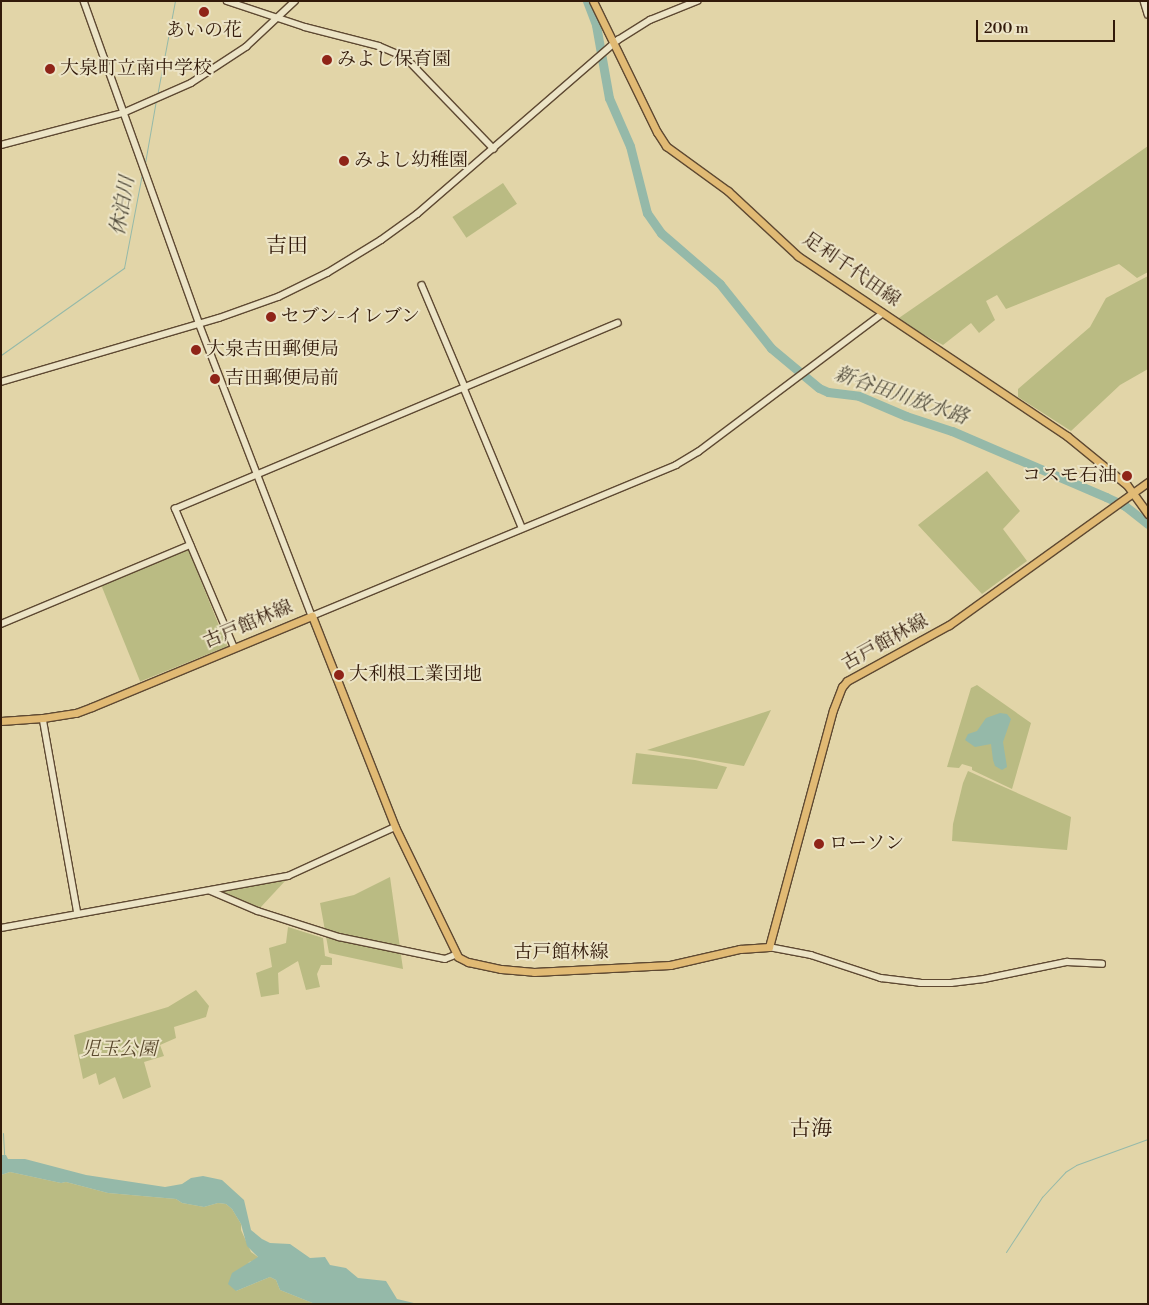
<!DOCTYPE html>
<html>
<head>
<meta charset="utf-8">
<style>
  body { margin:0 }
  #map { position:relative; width:1149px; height:1305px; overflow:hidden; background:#e2d5a8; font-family:"Libre Bodoni","Noto Serif JP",serif }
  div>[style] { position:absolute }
  .green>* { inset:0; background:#babb83; transform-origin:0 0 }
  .water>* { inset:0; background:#95b9a9 }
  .stream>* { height:1px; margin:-0.5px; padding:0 0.5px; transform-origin:0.5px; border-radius:0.5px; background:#95b9a9 }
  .river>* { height:9px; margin:-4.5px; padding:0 4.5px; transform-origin:4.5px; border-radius:4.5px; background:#95b9a9 }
  .roads { filter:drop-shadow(1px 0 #5e4932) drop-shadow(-1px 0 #5e4932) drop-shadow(0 1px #5e4932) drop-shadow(0 -1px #5e4932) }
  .minor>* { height:5.5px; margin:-2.75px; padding:0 2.75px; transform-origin:2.75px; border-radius:2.75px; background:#ece4c6 }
  .major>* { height:7px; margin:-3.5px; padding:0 3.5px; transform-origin:3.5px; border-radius:3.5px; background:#e1ba74 }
  .dots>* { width:14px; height:14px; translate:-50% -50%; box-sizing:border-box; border:2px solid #ece4c6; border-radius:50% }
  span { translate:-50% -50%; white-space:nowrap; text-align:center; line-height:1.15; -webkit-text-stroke:4px #ece4c6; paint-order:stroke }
  .poi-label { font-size:19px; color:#321a0a }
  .left { translate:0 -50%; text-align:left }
  .right { translate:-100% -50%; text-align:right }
  .street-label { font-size:19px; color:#321a0a }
  .park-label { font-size:19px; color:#5b4a2e; font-style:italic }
  .water-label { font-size:20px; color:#504a3a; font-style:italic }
  .quarter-label { font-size:21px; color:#321a0a }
  .frame { position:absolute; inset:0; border:2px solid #321a0a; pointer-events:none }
  .scale { position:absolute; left:976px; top:20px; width:139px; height:22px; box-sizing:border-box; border:2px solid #321a0a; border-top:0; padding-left:6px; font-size:15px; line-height:18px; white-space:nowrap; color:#321a0a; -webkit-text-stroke:4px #ece4c6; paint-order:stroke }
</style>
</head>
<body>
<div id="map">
  <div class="green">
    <i style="clip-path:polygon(1148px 146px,1148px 272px,1137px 278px,1119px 264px,1006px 309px,997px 295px,986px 301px,995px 320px,979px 333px,971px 323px,943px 345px,896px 320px)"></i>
    <i style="left:503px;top:183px;width:25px;height:61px;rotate:56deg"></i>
    <i style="clip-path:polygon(1148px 276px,1148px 369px,1120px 385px,1071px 431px,1018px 397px,1018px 389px,1090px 327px,1106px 298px)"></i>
    <i style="clip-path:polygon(987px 471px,1020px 511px,1003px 529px,1027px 561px,982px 594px,918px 525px)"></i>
    <i style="left:188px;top:549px;width:105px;height:94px;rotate:68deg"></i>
    <i style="clip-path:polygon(977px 685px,1031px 723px,1012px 789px,972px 770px,972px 767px,962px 764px,959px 768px,947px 767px,971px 688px)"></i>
    <i style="clip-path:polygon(771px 710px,744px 766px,647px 750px,753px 716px)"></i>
    <i style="clip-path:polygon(636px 753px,695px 760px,727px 767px,717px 789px,632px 784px)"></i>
    <i style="clip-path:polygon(968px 771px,1071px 817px,1067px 850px,952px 841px,953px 824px,963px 783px)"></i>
    <i style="clip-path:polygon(390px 877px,403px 969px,329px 953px,320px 903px,354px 895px)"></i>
    <i style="clip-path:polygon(286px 880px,260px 908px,216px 890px)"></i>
    <i style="clip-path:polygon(288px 927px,323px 938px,325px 956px,332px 958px,332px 965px,321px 965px,317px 974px,320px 987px,306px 990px,298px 961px,278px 973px,279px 994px,261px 997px,256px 973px,272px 967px,269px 948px,286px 943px)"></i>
    <i style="clip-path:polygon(196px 990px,209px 1006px,206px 1017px,174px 1027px,176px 1038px,160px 1045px,164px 1056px,144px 1062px,151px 1087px,123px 1099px,115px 1077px,99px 1085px,96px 1073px,83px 1079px,74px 1035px,168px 1007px)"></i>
    <i style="clip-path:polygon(10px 1172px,61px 1183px,66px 1182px,108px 1193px,176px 1199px,182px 1203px,204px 1207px,218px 1203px,226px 1204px,232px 1209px,241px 1224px,241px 1230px,251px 1252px,258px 1257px,258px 1259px,249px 1262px,236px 1291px,270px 1277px,276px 1280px,280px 1290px,315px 1304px,1px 1304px,1px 1175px)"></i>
  </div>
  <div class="water">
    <i style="clip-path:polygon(1000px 713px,1007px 714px,1011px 719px,1003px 742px,1007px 767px,1002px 770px,995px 766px,993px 760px,991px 744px,975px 747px,965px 740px,968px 734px,977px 731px,986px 718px)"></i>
    <i style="clip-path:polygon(1px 1155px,6px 1155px,8px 1159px,25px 1159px,86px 1175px,165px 1187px,182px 1184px,191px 1178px,203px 1176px,222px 1180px,244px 1200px,251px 1230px,262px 1239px,270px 1243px,290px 1244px,310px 1258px,325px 1257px,330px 1265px,346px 1268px,358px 1278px,386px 1281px,397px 1299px,418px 1304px,315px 1304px,280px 1290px,276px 1280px,270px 1277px,236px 1291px,228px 1284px,232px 1273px,258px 1257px,247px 1246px,241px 1224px,232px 1209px,226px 1204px,218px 1203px,204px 1207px,182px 1203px,176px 1199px,108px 1193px,66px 1182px,61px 1183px,10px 1172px,1px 1175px)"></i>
  </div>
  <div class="stream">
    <i style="left:157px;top:96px;width:97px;rotate:-79.3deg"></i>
    <i style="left:145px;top:163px;width:64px;rotate:-80.1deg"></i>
    <i style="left:1px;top:355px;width:151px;rotate:-35.3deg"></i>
    <i style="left:124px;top:268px;width:96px;rotate:-79.2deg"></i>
    <i style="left:3px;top:1133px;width:21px;rotate:87deg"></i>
    <i style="left:1006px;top:1252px;width:66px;rotate:-56.8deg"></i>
    <i style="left:1042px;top:1197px;width:34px;rotate:-47deg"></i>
    <i style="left:1065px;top:1172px;width:13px;rotate:-32deg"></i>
    <i style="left:1076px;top:1165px;width:77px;rotate:-19.9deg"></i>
  </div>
  <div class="river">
    <i style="left:587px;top:1px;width:26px;rotate:69deg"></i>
    <i style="left:596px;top:25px;width:74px;rotate:79.9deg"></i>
    <i style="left:609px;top:98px;width:52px;rotate:66.4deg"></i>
    <i style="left:630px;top:146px;width:69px;rotate:75.8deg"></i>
    <i style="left:647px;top:213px;width:24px;rotate:55deg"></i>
    <i style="left:661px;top:233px;width:78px;rotate:40.8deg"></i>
    <i style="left:720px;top:284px;width:82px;rotate:51.4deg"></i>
    <i style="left:771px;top:348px;width:62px;rotate:39.8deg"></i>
    <i style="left:819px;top:388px;width:10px;rotate:24deg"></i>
    <i style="left:828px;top:392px;width:31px;rotate:7deg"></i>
    <i style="left:859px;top:396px;width:51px;rotate:23.1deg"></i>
    <i style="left:906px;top:416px;width:48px;rotate:18.1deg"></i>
    <i style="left:952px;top:431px;width:168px;rotate:23.2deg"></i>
    <i style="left:1106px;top:497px;width:21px;rotate:25deg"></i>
    <i style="left:1125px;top:506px;width:29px;rotate:38deg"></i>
  </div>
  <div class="roads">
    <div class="minor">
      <i style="left:84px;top:1px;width:342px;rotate:70.3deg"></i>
      <i style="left:199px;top:323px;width:314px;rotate:68.9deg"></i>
      <i style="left:312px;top:616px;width:394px;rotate:-22.5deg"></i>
      <i style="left:676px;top:465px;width:26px;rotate:-31deg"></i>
      <i style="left:698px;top:452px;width:231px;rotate:-36.9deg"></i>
      <i style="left:227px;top:1px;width:82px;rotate:18.4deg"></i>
      <i style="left:305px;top:27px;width:76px;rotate:14.4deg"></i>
      <i style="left:379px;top:46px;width:23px;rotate:23deg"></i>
      <i style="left:400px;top:55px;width:11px;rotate:34deg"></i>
      <i style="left:409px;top:61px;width:122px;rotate:46deg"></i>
      <i style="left:1144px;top:1px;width:14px;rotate:73deg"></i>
      <i style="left:1px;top:145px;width:126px;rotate:-14.7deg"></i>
      <i style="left:123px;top:113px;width:74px;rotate:-23.8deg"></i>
      <i style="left:191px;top:83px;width:66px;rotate:-33.2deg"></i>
      <i style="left:246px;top:47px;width:67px;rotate:-43.2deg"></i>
      <i style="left:422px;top:285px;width:111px;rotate:67.1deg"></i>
      <i style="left:1px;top:382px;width:227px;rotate:-16.4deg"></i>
      <i style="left:219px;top:318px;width:63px;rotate:-19.6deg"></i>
      <i style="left:278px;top:297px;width:55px;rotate:-26.1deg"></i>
      <i style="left:327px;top:273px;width:63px;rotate:-31.4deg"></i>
      <i style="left:381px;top:240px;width:44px;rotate:-35.8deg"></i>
      <i style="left:417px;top:214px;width:266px;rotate:-40.9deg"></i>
      <i style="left:618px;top:40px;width:38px;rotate:-32deg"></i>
      <i style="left:650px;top:20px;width:51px;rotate:-22deg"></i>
      <i style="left:464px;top:388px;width:151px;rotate:67.4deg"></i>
      <i style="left:1px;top:624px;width:205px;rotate:-22.7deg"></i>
      <i style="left:234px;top:648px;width:151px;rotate:-113deg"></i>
      <i style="left:175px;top:509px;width:480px;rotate:-22.8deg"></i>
      <i style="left:43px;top:718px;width:199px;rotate:79.9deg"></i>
      <i style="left:211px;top:891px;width:51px;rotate:23.1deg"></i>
      <i style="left:258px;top:911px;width:85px;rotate:17.8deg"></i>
      <i style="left:339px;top:937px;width:108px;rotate:11.7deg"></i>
      <i style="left:445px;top:959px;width:11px;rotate:-22deg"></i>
      <i style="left:1px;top:928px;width:292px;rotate:-10.3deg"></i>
      <i style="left:288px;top:876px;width:118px;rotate:-24.6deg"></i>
      <i style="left:769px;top:947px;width:43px;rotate:10.8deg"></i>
      <i style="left:811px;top:955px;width:74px;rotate:18.2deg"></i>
      <i style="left:881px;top:978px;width:39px;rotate:7deg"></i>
      <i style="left:920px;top:983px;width:31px"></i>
      <i style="left:951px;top:983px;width:33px;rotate:-7deg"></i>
      <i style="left:984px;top:979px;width:85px;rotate:-11.6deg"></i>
      <i style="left:1067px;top:962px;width:35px;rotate:3deg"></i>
    </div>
    <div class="major">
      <i style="left:593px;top:1px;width:146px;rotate:64deg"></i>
      <i style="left:657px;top:132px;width:17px;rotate:57deg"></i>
      <i style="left:666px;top:146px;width:77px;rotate:36deg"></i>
      <i style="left:728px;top:191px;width:96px;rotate:42.9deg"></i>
      <i style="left:798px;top:256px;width:324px;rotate:33.8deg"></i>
      <i style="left:1067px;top:436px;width:77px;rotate:39.2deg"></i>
      <i style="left:1127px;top:485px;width:36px;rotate:54deg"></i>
      <i style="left:1px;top:721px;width:42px;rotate:-4.1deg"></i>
      <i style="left:43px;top:718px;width:33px;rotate:-9deg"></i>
      <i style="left:76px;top:713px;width:17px;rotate:-21deg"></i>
      <i style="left:92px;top:707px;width:238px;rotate:-22.5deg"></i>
      <i style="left:312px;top:616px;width:227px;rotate:68.5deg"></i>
      <i style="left:395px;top:827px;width:144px;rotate:64.1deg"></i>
      <i style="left:458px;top:957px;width:11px;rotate:27deg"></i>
      <i style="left:468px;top:962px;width:34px;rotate:12deg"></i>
      <i style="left:501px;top:969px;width:33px;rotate:5deg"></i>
      <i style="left:534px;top:972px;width:136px;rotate:-2.9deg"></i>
      <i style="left:670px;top:965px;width:72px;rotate:-12.9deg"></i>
      <i style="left:740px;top:949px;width:29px;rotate:-4deg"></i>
      <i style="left:769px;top:947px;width:245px;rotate:-74.9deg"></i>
      <i style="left:833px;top:710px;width:25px;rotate:-69deg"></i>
      <i style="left:842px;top:687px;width:8px;rotate:-50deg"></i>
      <i style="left:847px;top:681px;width:116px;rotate:-28.8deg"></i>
      <i style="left:949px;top:625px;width:245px;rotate:-35.7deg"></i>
    </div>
  </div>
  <div class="dots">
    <i style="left:204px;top:12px;background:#8f2418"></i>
    <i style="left:327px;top:60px;background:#8f2418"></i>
    <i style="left:50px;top:69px;background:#8f2418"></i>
    <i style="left:344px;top:161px;background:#8f2418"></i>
    <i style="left:271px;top:317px;background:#8f2418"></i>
    <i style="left:196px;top:350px;background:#8f2418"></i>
    <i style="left:215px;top:379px;background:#8f2418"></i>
    <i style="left:1127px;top:476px;background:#8f2418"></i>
    <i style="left:339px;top:675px;background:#8f2418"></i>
    <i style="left:819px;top:844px;background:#8f2418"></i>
  </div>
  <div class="poi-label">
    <span style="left:204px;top:31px">あいの花</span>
    <span class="left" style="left:337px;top:60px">みよし保育園</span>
    <span class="left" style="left:60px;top:69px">大泉町立南中学校</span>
    <span class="left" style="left:354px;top:161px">みよし幼稚園</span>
    <span class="left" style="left:281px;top:317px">セブン-イレブン</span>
    <span class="left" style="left:206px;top:350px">大泉吉田郵便局</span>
    <span class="left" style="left:225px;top:379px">吉田郵便局前</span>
    <span class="right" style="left:1117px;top:476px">コスモ石油</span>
    <span class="left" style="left:349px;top:675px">大利根工業団地</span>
    <span class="left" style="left:829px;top:844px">ローソン</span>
  </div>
  <div class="street-label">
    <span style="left:851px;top:270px;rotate:35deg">足利千代田線</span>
    <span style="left:248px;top:625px;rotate:-23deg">古戸館林線</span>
    <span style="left:885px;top:643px;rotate:-29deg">古戸館林線</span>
    <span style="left:561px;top:953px">古戸館林線</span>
  </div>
  <div class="park-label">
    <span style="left:119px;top:1050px">児玉公園</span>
  </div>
  <div class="water-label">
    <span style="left:123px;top:206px;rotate:-80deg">休泊川</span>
    <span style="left:901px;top:396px;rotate:19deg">新谷田川放水路</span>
  </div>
  <div class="quarter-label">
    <span style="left:287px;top:246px">吉田</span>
    <span style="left:811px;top:1129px">古海</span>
  </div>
  <div class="frame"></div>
  <div class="scale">200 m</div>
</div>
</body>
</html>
